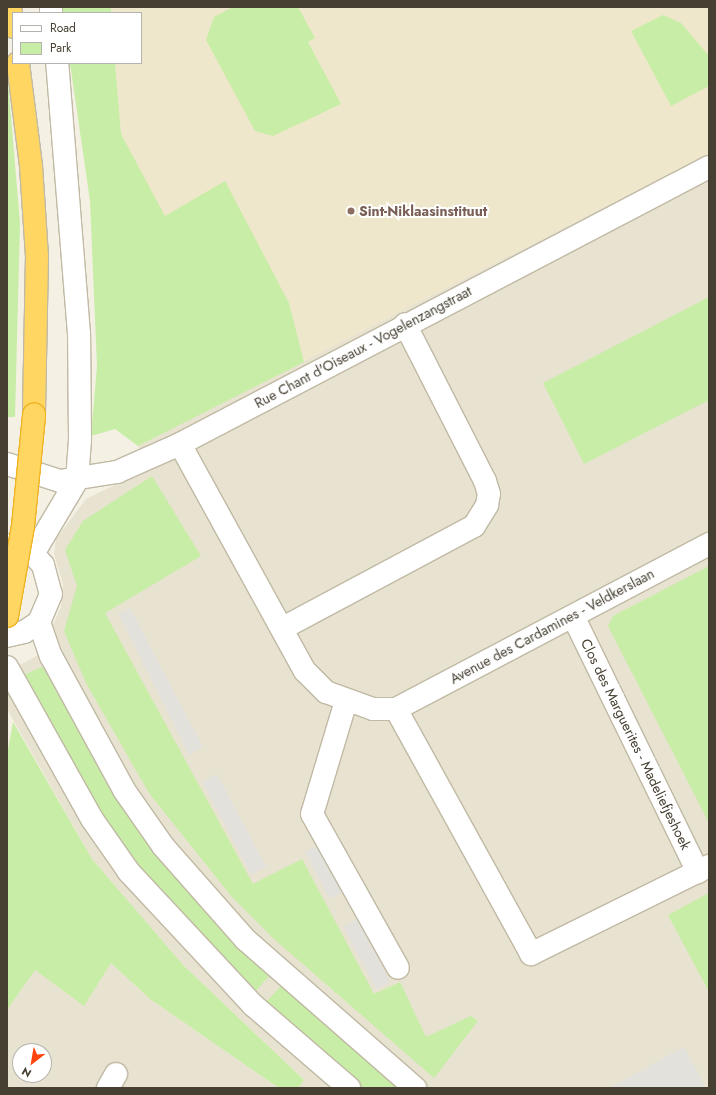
<!DOCTYPE html>
<html>
<head>
<meta charset="utf-8">
<style>
  body { margin:0 }
  #map { position:relative; width:716px; height:1095px; overflow:hidden; background:#f4f0e3; font-family:Jost,sans-serif }
  div>[style] { position:absolute }
  .residential>* { inset:0; background:#e8e2d0 }
  .education>* { inset:0; background:#efe7cb }
  .green>* { inset:0; background:#c8eda6; transform-origin:0 0 }
  .parking>* { inset:0; background:#e3e1dc; transform-origin:0 0 }
  .roads { filter:drop-shadow(1px 0 #c0b9a4) drop-shadow(-1px 0 #c0b9a4) drop-shadow(0 1px #c0b9a4) drop-shadow(0 -1px #c0b9a4) }
  .minor>* { height:22px; margin:-11px; padding:0 11px; transform-origin:11px; border-radius:11px; background:#fff }
  .tertiary>* { height:22px; margin:-11px; padding:0 11px; transform-origin:11px; border-radius:11px; background:#fff }
  .motorway>* { height:22px; margin:-11px; padding:0 11px; transform-origin:11px; border-radius:11px; background:#ffd662 }
  .bridges { filter:drop-shadow(1px 0 #efb321) drop-shadow(-1px 0 #efb321) drop-shadow(0 1px #efb321) drop-shadow(0 -1px #efb321) }
  .motorway-bridge>* { height:22px; margin:-11px; padding:0 11px; transform-origin:11px; border-radius:11px; background:#ffd662 }
  .dots>* { width:11px; height:11px; translate:-50% -50%; box-sizing:border-box; border:2px solid #fff; border-radius:50% }
  span { translate:-50% -50%; white-space:nowrap; text-align:center; line-height:1.15; -webkit-text-stroke:4px #fff; paint-order:stroke }
  .education-label { font-size:14px; color:#785e54; font-weight:700 }
  .left { translate:0 -50%; text-align:left }
  .street-label { font-size:14px; color:#464032 }
  .frame { position:absolute; inset:0; border:8px solid #464032; pointer-events:none }
  .legend { position:absolute; left:12px; top:12px; width:130px; height:52px; box-sizing:border-box; background:#fff; border:1px solid #b5b3ad; margin:0; padding:5px 7px; list-style:none; font-size:12px; color:#464032 }
  .legend li { display:flex; align-items:center; gap:8px; height:20px }
  .legend b { width:20px; border:1px solid #b5b3ad }
  .north { position:absolute; left:12px; top:1043px; width:40px; height:40px; box-sizing:border-box; background:#fff; border:1px solid #b5b3ad; border-radius:50%; rotate:211deg; font-size:11px; font-weight:700; line-height:16px; text-align:center; color:#464032 }
  .north::after { content:''; display:block; margin:auto; width:14px; height:18px; background:#ff440e; clip-path:polygon(50% 0,100% 100%,50% 72%,0 100%) }
</style>
</head>
<body>
<div id="map">
  <div class="residential">
    <i style="clip-path:polygon(709px 153px,709px 1088px,298px 1088px,304px 1080px,184px 966px,92px 859px,7px 709px,7px 672px,58px 644px,52px 627px,61px 607px,63px 584px,54px 554px,56px 539px,86px 499px,148px 469px,138px 446px)"></i>
    <i style="clip-path:polygon(evenodd,111px 963px,150px 999px,279px 1088px,7px 1088px,7px 1010px,35px 969px,111px 963px,20px 1051px,44px 1051px,44px 1075px,20px 1075px,20px 1051px)"></i>
  </div>
  <div class="education">
    <i style="clip-path:polygon(105px 7px,709px 7px,709px 153px,138px 446px,100px 63px,141px 63px,141px 13px,104px 13px)"></i>
  </div>
  <div class="green">
    <i style="left:61px;top:7px;width:50px;height:6px"></i>
    <i style="clip-path:polygon(233px 7px,298px 7px,315px 38px,308px 42px,341px 104px,273px 136px,255px 131px,206px 40px,214px 17px)"></i>
    <i style="clip-path:polygon(663px 15px,681px 23px,709px 56px,709px 86px,671px 106px,631px 31px)"></i>
    <i style="clip-path:polygon(70px 63px,115px 63px,121px 134px,165px 216px,225px 181px,289px 303px,304px 362px,138px 446px,115px 429px,91px 436px,97px 366px,90px 201px)"></i>
    <i style="clip-path:polygon(7px 70px,20px 223px,15px 417px,7px 417px)"></i>
    <i style="clip-path:polygon(709px 297px,709px 400px,584px 464px,543px 383px)"></i>
    <i style="clip-path:polygon(152px 476px,201px 556px,105px 613px,253px 884px,302px 859px,374px 994px,400px 982px,426px 1037px,471px 1016px,478px 1021px,434px 1078px,274px 939px,231px 896px,149px 793px,86px 683px,64px 631px,77px 586px,65px 550px,83px 521px)"></i>
    <i style="clip-path:polygon(709px 566px,709px 823px,608px 626px,613px 616px)"></i>
    <i style="clip-path:polygon(46px 665px,86px 740px,271px 974px,252px 995px,208px 951px,113px 836px,24px 675px)"></i>
    <i style="clip-path:polygon(13px 722px,92px 859px,184px 966px,304px 1080px,298px 1088px,279px 1088px,150px 999px,111px 963px,84px 1006px,35px 970px,7px 1010px,7px 755px)"></i>
    <i style="clip-path:polygon(709px 893px,709px 992px,668px 915px)"></i>
    <i style="clip-path:polygon(283px 984px,405px 1088px,357px 1088px,263px 1005px)"></i>
  </div>
  <div class="parking">
    <i style="clip-path:polygon(130px 608px,203px 747px,189px 755px,118px 614px)"></i>
    <i style="left:217px;top:774px;width:105px;height:17px;rotate:62deg"></i>
    <i style="left:318px;top:845px;width:53px;height:15px;rotate:62deg"></i>
    <i style="left:357px;top:919px;width:71px;height:16px;rotate:62deg"></i>
    <i style="clip-path:polygon(684px 1047px,706px 1088px,608px 1088px,624px 1080px)"></i>
  </div>
  <div class="roads">
    <div class="minor">
      <i style="left:51px;top:7px;width:6px;rotate:90deg"></i>
      <i style="left:180px;top:444px;width:259px;rotate:61.2deg"></i>
      <i style="left:305px;top:671px;width:30px;rotate:45deg"></i>
      <i style="left:326px;top:692px;width:50px;rotate:19.9deg"></i>
      <i style="left:373px;top:709px;width:23px"></i>
      <i style="left:396px;top:709px;width:354px;rotate:-27.8deg"></i>
      <i style="left:7px;top:464px;width:56px;rotate:17.8deg"></i>
      <i style="left:60px;top:481px;width:58px;rotate:-9deg"></i>
      <i style="left:117px;top:472px;width:69px;rotate:-24deg"></i>
      <i style="left:180px;top:444px;width:597px;rotate:-27.64deg"></i>
      <i style="left:33px;top:554px;width:86px;rotate:-59.3deg"></i>
      <i style="left:77px;top:480px;width:40px;rotate:-85.7deg"></i>
      <i style="left:80px;top:440px;width:106px;rotate:-90.5deg"></i>
      <i style="left:79px;top:334px;width:272px;rotate:-94.6deg"></i>
      <i style="left:573px;top:616px;width:285px;rotate:64deg"></i>
      <i style="left:283px;top:628px;width:217px;rotate:-28.1deg"></i>
      <i style="left:474px;top:526px;width:25px;rotate:-58deg"></i>
      <i style="left:487px;top:505px;width:11px;rotate:-80deg"></i>
      <i style="left:489px;top:494px;width:14px;rotate:-107deg"></i>
      <i style="left:485px;top:481px;width:176px;rotate:-117deg"></i>
      <i style="left:346px;top:701px;width:118px;rotate:106.7deg"></i>
      <i style="left:312px;top:814px;width:176px;rotate:60.8deg"></i>
      <i style="left:396px;top:709px;width:280px;rotate:61.1deg"></i>
      <i style="left:531px;top:954px;width:199px;rotate:-26.3deg"></i>
      <i style="left:108px;top:1088px;width:16px;rotate:-60deg"></i>
    </div>
    <div class="tertiary">
      <i style="left:7px;top:545px;width:28px;rotate:19deg"></i>
      <i style="left:33px;top:554px;width:15px;rotate:48deg"></i>
      <i style="left:43px;top:565px;width:30px;rotate:75deg"></i>
      <i style="left:51px;top:594px;width:30px;rotate:113deg"></i>
      <i style="left:39px;top:622px;width:18px;rotate:146deg"></i>
      <i style="left:24px;top:632px;width:17px;rotate:167deg"></i>
      <i style="left:39px;top:622px;width:36px;rotate:71deg"></i>
      <i style="left:51px;top:656px;width:153px;rotate:61.4deg"></i>
      <i style="left:124px;top:790px;width:68px;rotate:55.1deg"></i>
      <i style="left:163px;top:846px;width:125px;rotate:48.6deg"></i>
      <i style="left:246px;top:940px;width:225px;rotate:41.2deg"></i>
      <i style="left:7px;top:667px;width:174px;rotate:60.8deg"></i>
      <i style="left:92px;top:819px;width:65px;rotate:55.1deg"></i>
      <i style="left:129px;top:872px;width:182px;rotate:47deg"></i>
      <i style="left:253px;top:1005px;width:127px;rotate:40.8deg"></i>
    </div>
    <div class="motorway">
      <i style="left:10px;top:7px;width:20px;rotate:81deg"></i>
      <i style="left:18px;top:63px;width:104px;rotate:82.8deg"></i>
      <i style="left:31px;top:166px;width:90px;rotate:86.2deg"></i>
      <i style="left:37px;top:256px;width:159px;rotate:91.1deg"></i>
    </div>
  </div>
  <div class="bridges">
    <div class="motorway-bridge">
      <i style="left:7px;top:616px;width:91px;rotate:-79.9deg"></i>
      <i style="left:23px;top:526px;width:112px;rotate:-84.3deg"></i>
    </div>
  </div>
  <div class="dots">
    <i style="left:351px;top:211px;background:#8d6e63"></i>
  </div>
  <div class="education-label">
    <span class="left" style="left:359px;top:211px">Sint-Niklaasinstituut</span>
  </div>
  <div class="street-label">
    <span style="left:363px;top:347px;rotate:-28deg">Rue Chant d'Oiseaux - Vogelenzangstraat</span>
    <span style="left:552px;top:626px;rotate:-28deg">Avenue des Cardamines - Veldkerslaan</span>
    <span style="left:636px;top:744px;rotate:64deg">Clos des Marguerites - Madeliefjeshoek</span>
  </div>
  <div class="frame"></div>
  <ul class="legend">
  <li><b style="height:5px;background:#fff"></b>Road</li>
  <li><b style="height:11px;background:#c8eda6"></b>Park</li>
  </ul>
  <div class="north">N</div>
</div>
</body>
</html>
